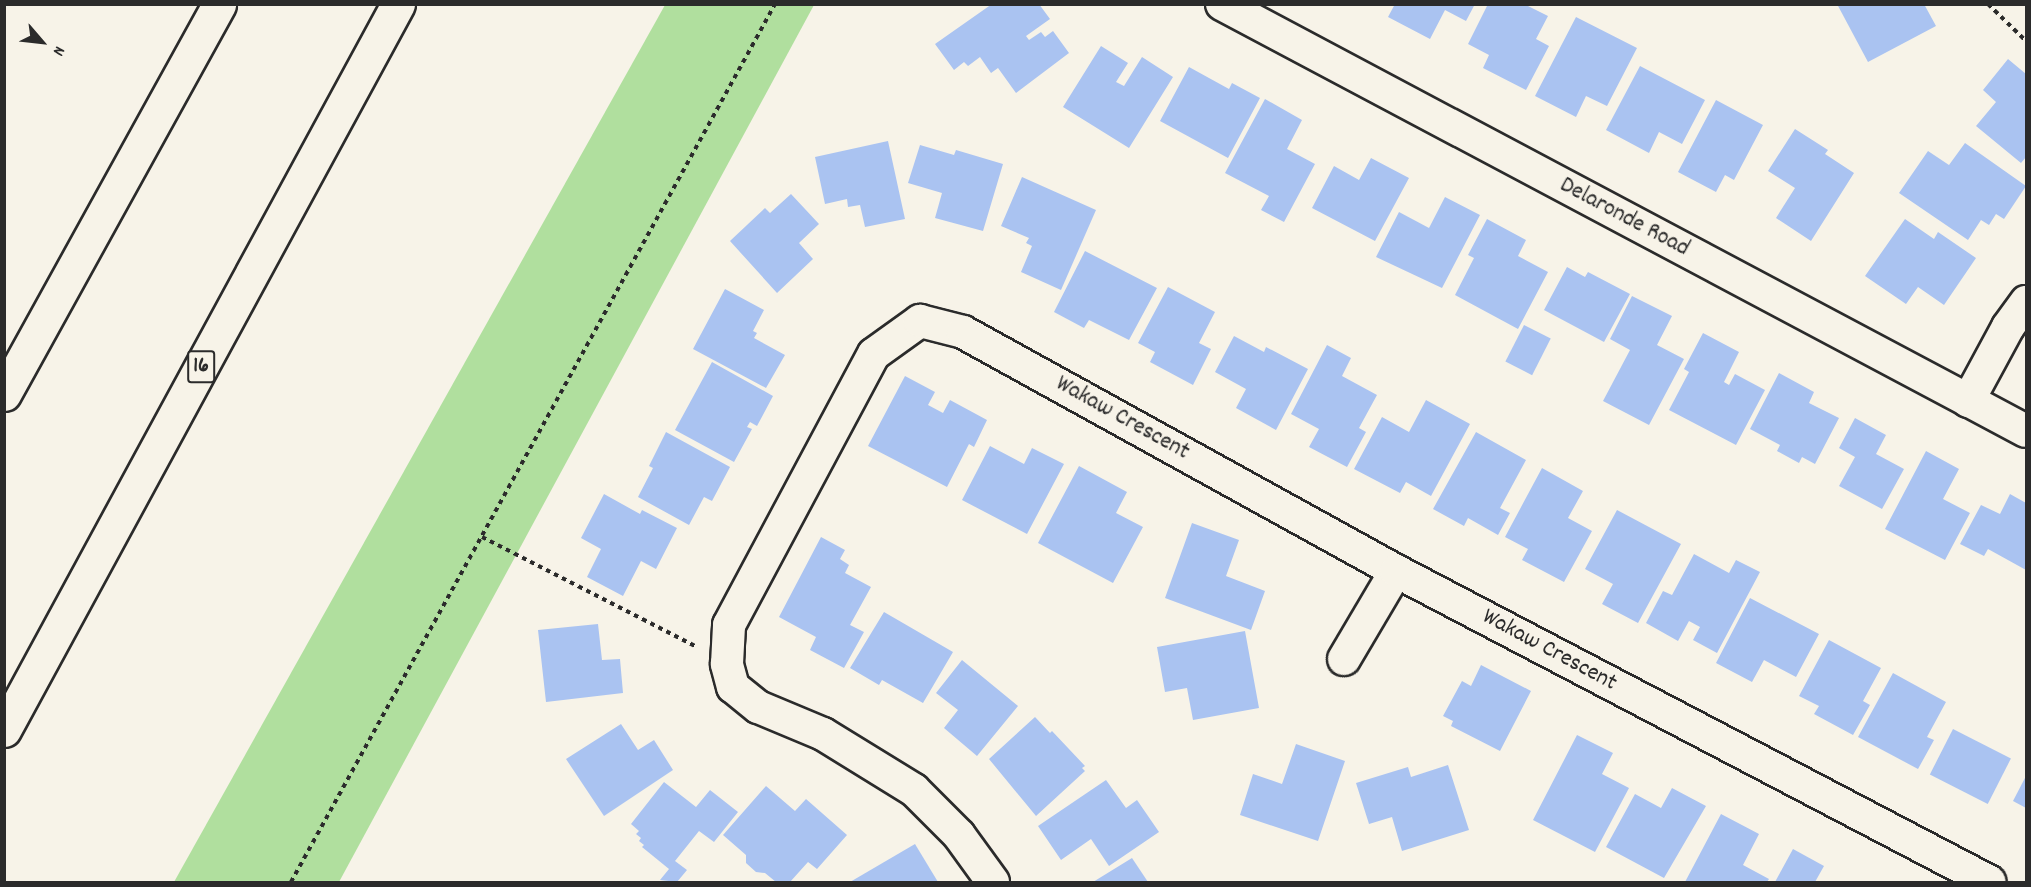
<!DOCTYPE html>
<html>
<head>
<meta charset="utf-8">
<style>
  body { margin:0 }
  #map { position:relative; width:2031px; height:887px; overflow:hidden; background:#f7f3e8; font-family:Dekko,sans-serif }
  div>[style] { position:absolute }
  .green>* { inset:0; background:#b0df9e }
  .building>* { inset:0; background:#aac3f1; transform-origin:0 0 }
  .path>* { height:4px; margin-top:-2px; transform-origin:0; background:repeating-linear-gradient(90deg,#2b2b2b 0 4.5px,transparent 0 9px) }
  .roads { filter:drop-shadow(2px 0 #2b2b2b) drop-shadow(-2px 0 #2b2b2b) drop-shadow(0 2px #2b2b2b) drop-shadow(0 -2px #2b2b2b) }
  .street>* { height:32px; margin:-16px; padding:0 16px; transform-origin:16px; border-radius:16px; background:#f7f3e8 }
  .highway>* { height:33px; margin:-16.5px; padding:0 16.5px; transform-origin:16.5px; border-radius:16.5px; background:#f7f3e8 }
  span { translate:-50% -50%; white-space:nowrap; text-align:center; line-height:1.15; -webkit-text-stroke:6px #f7f3e8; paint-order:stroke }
  .shield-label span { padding:2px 4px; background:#f7f3e8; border:2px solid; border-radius:4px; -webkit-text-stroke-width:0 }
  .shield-label { font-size:22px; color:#2b2b2b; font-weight:700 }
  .street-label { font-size:24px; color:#2b2b2b }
  .frame { position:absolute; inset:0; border:6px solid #2b2b2b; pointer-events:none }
  .north { position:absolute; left:12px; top:12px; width:60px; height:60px; -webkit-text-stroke:4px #f7f3e8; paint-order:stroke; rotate:118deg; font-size:16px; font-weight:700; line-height:24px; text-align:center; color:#2b2b2b }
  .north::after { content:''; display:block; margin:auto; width:21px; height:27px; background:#2b2b2b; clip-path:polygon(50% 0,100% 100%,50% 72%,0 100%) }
</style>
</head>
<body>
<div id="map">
  <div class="green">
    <i style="clip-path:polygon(665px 5px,814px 5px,339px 882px,174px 882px)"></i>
  </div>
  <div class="building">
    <i style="clip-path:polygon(992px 4px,1039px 4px,1050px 19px,1026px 36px,1029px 40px,1041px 32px,1045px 37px,1053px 31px,1069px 53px,1016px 93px,998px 68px,991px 73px,980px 57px,968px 66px,964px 62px,954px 70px,935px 44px)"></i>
    <i style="clip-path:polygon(1395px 4px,1475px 4px,1466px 21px,1445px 10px,1430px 39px,1388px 17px)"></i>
    <i style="clip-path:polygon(1488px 4px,1524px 4px,1548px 16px,1536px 39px,1549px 46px,1526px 90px,1483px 68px,1489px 55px,1468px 44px)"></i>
    <i style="clip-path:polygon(1837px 4px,1924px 4px,1936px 26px,1868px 62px)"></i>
    <i style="clip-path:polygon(1576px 17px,1637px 48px,1607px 106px,1586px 96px,1576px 117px,1535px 96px)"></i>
    <i style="clip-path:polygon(1101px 46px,1128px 63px,1116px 82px,1124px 86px,1142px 57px,1173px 77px,1129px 148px,1063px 107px)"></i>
    <i style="clip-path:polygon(2008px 59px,2026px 74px,2026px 157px,2021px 163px,1976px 126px,1996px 102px,1983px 90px)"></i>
    <i style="clip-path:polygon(1640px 66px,1705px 100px,1682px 144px,1659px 132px,1649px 153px,1606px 130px)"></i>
    <i style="clip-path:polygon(1189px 67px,1229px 89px,1232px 83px,1260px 98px,1228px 158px,1160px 121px)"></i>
    <i style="clip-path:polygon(1265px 99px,1302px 120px,1287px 149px,1315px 164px,1284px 222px,1261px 210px,1269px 196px,1225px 173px)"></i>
    <i style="clip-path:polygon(1716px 100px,1763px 125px,1734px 180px,1725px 175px,1716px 192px,1678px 172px)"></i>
    <i style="clip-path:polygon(1795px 129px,1828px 150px,1825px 154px,1854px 173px,1811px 241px,1776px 218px,1795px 188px,1768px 171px)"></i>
    <i style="clip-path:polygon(888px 141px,905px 219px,865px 227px,860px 205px,848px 207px,847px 199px,825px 204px,815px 157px)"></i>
    <i style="clip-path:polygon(1965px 143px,2026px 186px,2004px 219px,1996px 214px,1989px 225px,1981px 220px,1968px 240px,1899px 193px,1928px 151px,1949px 165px)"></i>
    <i style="clip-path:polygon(920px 145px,954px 155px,956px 150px,1003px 164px,983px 231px,935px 218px,942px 193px,908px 183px)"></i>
    <i style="clip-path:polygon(1371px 158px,1409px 178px,1375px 241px,1312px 208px,1334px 166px,1359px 180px)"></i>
    <i style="clip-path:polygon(1022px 177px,1096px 210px,1061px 290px,1021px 272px,1032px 246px,1026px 243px,1029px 238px,1001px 226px)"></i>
    <i style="clip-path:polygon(791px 194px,819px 224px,799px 243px,813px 259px,777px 293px,730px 241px,765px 208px,770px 213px)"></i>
    <i style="clip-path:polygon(1445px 197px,1480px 215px,1442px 288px,1376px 257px,1399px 212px,1429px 228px)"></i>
    <i style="clip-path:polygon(1487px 219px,1526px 240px,1518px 256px,1548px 272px,1518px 329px,1455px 295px,1474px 258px,1468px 255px)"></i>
    <i style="clip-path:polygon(1905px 219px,1934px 239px,1938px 232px,1976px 258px,1944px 305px,1918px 287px,1906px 304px,1865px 276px)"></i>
    <i style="clip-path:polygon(1085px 251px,1157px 288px,1129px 340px,1089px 320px,1084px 328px,1054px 312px)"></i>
    <i style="clip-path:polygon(1567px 267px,1585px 277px,1588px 272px,1630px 294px,1604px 342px,1544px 310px)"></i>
    <i style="clip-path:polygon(1168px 287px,1215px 312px,1199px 343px,1211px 349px,1193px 385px,1150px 362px,1155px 352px,1138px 343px)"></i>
    <i style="clip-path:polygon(725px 289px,764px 310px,753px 331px,757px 333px,754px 338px,785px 355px,766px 388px,693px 349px)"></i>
    <i style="clip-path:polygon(1632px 296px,1672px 316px,1657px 345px,1684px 359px,1649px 425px,1603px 401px,1630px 350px,1610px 339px)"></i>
    <i style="left:1524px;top:325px;width:30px;height:41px;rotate:27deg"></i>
    <i style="clip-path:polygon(1703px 333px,1739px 352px,1724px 382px,1729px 385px,1735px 374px,1765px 390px,1736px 445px,1669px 410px,1689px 372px,1684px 369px)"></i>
    <i style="clip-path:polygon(1234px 336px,1264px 352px,1266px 347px,1308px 369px,1276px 430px,1236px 408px,1246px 389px,1215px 372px)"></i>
    <i style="clip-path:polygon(1327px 345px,1351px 358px,1342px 376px,1377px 395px,1359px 428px,1366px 432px,1347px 467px,1309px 447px,1319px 429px,1291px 414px)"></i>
    <i style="clip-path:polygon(712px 362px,773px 396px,757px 426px,750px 422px,747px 427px,752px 429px,734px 462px,675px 430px)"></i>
    <i style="clip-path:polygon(1779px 373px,1814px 392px,1809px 403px,1839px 418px,1815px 464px,1802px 457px,1799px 463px,1777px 451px,1780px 445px,1750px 429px)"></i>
    <i style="clip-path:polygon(905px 376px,935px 392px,928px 405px,943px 413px,950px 400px,987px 420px,974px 447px,969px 444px,947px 487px,868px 446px)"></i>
    <i style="clip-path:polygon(1426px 400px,1470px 424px,1431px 496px,1406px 482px,1400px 493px,1354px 469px,1382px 417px,1409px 432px)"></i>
    <i style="clip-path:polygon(1855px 418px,1886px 435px,1876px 454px,1904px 469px,1882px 509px,1839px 486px,1855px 457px,1839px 448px)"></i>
    <i style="clip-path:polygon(666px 432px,730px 467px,712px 501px,704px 497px,689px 525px,638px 497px,653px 468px,649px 466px)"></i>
    <i style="clip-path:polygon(1476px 432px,1526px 460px,1500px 508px,1510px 513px,1498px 535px,1468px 518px,1464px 526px,1433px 509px)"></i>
    <i style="clip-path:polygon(990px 446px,1024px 464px,1032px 448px,1064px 464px,1027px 534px,962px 500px)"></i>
    <i style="clip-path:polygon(1926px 451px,1959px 469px,1943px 499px,1970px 513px,1945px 560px,1885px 529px)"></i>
    <i style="clip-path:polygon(1079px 466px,1127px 492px,1116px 513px,1143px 527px,1113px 583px,1038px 543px)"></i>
    <i style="clip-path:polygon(1542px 468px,1583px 491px,1568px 518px,1592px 531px,1564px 582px,1522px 560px,1528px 549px,1505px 537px)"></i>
    <i style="clip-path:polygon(604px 494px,640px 514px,642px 510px,677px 528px,656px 569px,641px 561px,623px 596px,587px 577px,601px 549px,581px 538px)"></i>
    <i style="clip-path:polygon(2010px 494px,2026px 503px,2026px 570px,1988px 549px,1984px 556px,1960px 544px,1981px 505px,2000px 514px)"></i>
    <i style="clip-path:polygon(1617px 510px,1681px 544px,1638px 623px,1602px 604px,1613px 584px,1585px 569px)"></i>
    <i style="clip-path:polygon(1192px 523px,1239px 540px,1226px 576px,1265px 591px,1251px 630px,1165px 598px)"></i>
    <i style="clip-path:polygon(821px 537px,845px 550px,840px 559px,849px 565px,845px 573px,871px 587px,850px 625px,864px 632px,844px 668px,810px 650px,816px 637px,779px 617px)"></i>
    <i style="clip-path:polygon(1694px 554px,1729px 573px,1736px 560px,1760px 572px,1717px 653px,1693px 640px,1700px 627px,1689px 621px,1678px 641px,1646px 623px,1663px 591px,1672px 595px)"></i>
    <i style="clip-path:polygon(1750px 598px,1819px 634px,1796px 677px,1764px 660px,1752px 682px,1716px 663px)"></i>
    <i style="clip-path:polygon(884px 612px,953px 652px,923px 703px,882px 680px,879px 685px,850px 668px)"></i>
    <i style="clip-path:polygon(598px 624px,602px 660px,620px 659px,623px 693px,546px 702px,538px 630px)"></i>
    <i style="clip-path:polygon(1245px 631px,1259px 708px,1193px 720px,1187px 688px,1165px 692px,1157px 647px)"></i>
    <i style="clip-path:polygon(1829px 640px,1881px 668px,1863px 701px,1870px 705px,1853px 735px,1814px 714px,1819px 706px,1799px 696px)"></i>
    <i style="clip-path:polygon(962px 660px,1018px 706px,977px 756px,944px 728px,958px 710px,936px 693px)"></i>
    <i style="clip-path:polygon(1481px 665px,1531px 691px,1500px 751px,1451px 726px,1453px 721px,1443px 716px,1462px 681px,1471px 686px)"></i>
    <i style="clip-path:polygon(1893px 673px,1946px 702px,1927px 737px,1934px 740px,1918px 769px,1858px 737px)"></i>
    <i style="clip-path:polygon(1035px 717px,1050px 733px,1052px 731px,1085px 766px,1082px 768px,1085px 771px,1036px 816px,989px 759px)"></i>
    <i style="clip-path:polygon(621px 724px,638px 750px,654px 740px,673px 770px,604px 816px,566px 759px)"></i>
    <i style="left:1953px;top:729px;width:65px;height:51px;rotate:27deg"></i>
    <i style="clip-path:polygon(1577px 735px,1613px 753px,1602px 774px,1629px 788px,1595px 852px,1533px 820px)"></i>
    <i style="clip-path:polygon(1296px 744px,1345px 761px,1318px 841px,1240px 815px,1253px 774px,1282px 784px)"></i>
    <i style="clip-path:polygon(1448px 765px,1469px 830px,1402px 851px,1392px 817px,1369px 824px,1356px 783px,1408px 767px,1411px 777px)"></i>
    <i style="clip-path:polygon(2026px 776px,2026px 808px,2013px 801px)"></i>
    <i style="clip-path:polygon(1106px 780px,1126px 808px,1137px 800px,1159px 832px,1109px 866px,1091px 839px,1061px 860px,1038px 826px)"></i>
    <i style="clip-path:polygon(664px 782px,696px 807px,710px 790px,738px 812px,714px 842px,699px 831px,675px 861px,687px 870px,677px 882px,660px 880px,669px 869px,642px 847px,644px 845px,639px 841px,641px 838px,636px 834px,639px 831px,631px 824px)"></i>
    <i style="clip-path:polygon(766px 786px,795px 811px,806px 799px,847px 835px,817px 869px,808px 862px,790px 882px,776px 882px,765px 873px,756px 872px,746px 863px,746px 855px,723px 835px)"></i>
    <i style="clip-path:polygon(1672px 788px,1706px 806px,1664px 878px,1606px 847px,1635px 794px,1661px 808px)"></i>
    <i style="clip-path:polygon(1721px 814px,1759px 834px,1743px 865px,1769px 879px,1767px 882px,1685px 882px)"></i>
    <i style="clip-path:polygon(915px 844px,938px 882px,850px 882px)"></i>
    <i style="clip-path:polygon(1793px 849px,1824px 866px,1815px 882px,1775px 882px)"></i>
    <i style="clip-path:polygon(1132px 858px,1148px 882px,1093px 882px)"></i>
  </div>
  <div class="path">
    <i style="left:1988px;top:4px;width:53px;rotate:44.2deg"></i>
    <i style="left:482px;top:537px;width:239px;rotate:27.1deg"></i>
    <i style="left:291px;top:882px;width:1003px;rotate:-61.13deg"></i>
  </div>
  <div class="roads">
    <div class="street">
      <i style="left:1222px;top:4px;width:910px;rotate:27.97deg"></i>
      <i style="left:1968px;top:401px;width:84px;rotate:-61.6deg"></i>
      <i style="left:2008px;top:327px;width:31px;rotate:-54deg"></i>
      <i style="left:1344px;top:659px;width:102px;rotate:-59.4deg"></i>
      <i style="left:993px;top:882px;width:58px;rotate:-125.9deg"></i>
      <i style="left:959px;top:835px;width:64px;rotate:-135deg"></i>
      <i style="left:914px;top:790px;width:107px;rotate:-148.4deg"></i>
      <i style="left:823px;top:734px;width:70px;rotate:-157.4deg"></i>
      <i style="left:758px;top:707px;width:32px;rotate:-141deg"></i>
      <i style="left:733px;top:687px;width:24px;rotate:-105deg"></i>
      <i style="left:727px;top:664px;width:39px;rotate:-87deg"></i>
      <i style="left:729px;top:625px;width:307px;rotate:-61.9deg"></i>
      <i style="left:874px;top:354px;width:57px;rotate:-35.7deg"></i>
      <i style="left:920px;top:321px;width:44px;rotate:14.3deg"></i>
      <i style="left:963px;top:332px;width:495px;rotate:28.9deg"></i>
      <i style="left:1396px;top:571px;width:670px;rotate:27.64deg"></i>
    </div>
    <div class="highway">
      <i style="left:4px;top:394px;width:445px;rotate:-61.1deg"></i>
      <i style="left:4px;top:730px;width:826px;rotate:-61.51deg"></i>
    </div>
  </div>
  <div class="shield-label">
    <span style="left:201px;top:367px">16</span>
  </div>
  <div class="street-label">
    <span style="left:1624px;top:218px;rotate:28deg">Delaronde Road</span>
    <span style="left:1122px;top:419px;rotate:29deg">Wakaw Crescent</span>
    <span style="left:1549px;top:651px;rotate:28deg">Wakaw Crescent</span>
  </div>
  <div class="frame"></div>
  <div class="north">N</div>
</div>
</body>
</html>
